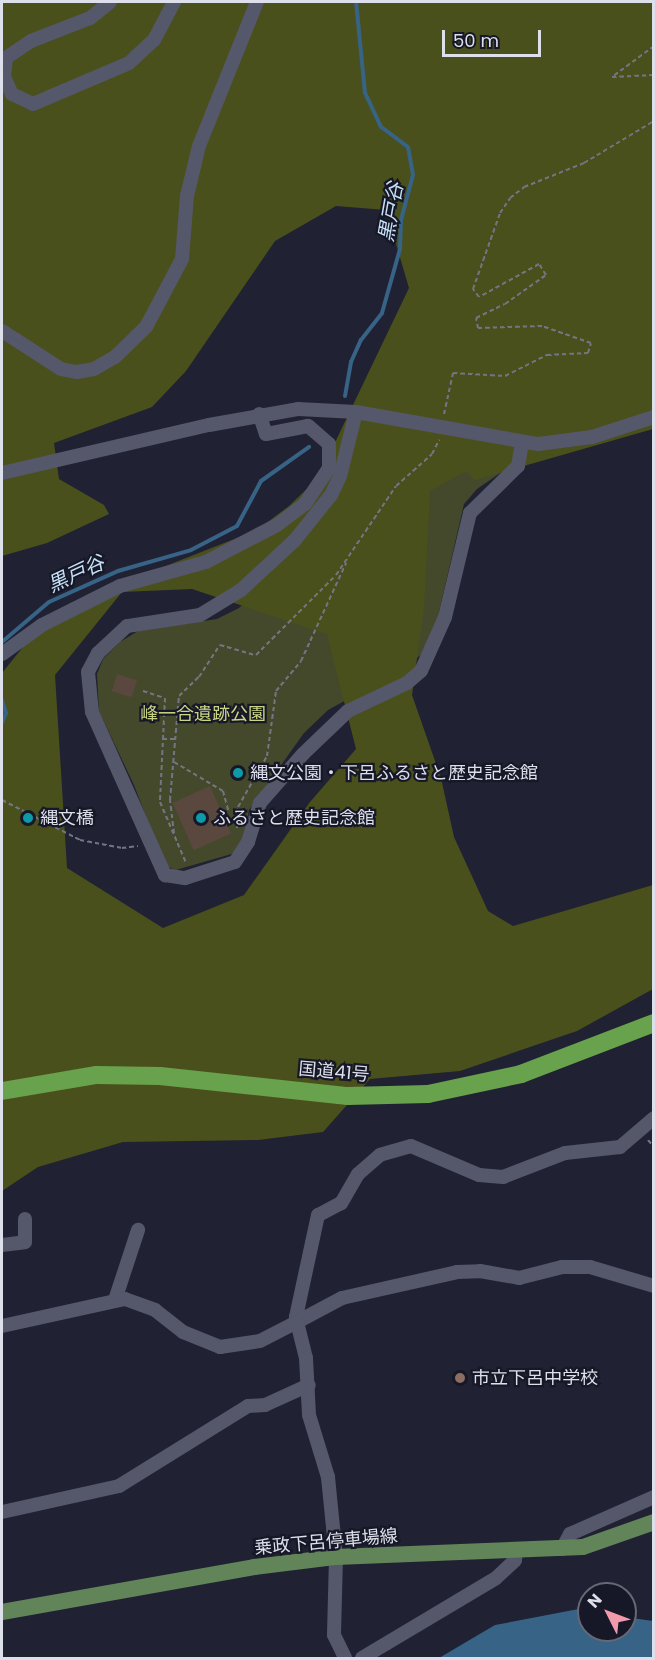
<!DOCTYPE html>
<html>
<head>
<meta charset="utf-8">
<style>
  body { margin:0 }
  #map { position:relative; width:655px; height:1660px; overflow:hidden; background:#202132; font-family:Poppins,"Noto Sans JP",sans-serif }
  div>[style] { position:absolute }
  .green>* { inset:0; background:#44492b }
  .forest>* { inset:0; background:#4a501c }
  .water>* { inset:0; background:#376386 }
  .stream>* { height:4px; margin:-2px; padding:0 2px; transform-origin:2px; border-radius:2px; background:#376386 }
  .building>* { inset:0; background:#5a473e; transform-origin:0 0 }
  .path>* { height:2px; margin-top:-1px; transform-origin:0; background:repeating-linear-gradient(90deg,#747583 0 4.5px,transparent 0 7.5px) }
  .minor>* { height:14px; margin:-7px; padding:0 7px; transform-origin:7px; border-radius:7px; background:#55576a }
  .major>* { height:16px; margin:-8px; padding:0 8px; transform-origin:8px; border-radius:8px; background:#618459 }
  .highway>* { height:18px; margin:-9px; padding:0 9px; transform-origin:9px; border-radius:9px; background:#69a24d }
  .dots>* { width:16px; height:16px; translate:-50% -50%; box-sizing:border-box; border:3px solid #161827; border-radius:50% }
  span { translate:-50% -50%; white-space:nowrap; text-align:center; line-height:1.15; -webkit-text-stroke:4.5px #161827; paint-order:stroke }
  .park-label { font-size:18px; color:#cad685 }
  .poi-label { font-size:18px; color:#dddfea }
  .left { translate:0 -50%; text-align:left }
  .street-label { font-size:18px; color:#dddfea }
  .water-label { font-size:20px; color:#c6e0f7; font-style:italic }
  .frame { position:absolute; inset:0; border:3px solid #dddfea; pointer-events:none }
  .north { position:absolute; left:577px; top:1582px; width:60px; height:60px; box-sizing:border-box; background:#161827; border:2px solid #666875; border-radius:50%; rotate:312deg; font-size:16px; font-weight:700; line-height:24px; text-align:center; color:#dddfea }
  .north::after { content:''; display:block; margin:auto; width:21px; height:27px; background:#f29aac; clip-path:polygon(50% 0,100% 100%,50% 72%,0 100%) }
  .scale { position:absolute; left:442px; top:30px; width:99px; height:27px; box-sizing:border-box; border:3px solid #dddfea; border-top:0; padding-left:8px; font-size:18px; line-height:21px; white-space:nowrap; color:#dddfea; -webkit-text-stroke:4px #161827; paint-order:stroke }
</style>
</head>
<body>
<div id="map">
  <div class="green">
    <i style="clip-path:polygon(357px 462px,512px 465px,477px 489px,464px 504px,436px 625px,422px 654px,406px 667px,328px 710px,304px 733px,249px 810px,243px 841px,235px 853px,176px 870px,165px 866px,134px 785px,99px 711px,97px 674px,103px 659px,120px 642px,138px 631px,217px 619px,239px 608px,271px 578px)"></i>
  </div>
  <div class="forest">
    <i style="clip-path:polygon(evenodd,2px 2px,653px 2px,653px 429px,475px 480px,466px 471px,430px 491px,424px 607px,412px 695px,441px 778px,454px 837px,488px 911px,513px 926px,653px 885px,653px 989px,577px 1031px,460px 1071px,370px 1079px,323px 1132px,258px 1140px,123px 1142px,38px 1167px,2px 1191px,2px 673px,23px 647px,69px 604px,257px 530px,289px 506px,318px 478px,409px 288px,386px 210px,336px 206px,275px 241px,186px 371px,152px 407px,54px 443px,59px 479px,104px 505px,109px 514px,47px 543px,2px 556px,2px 2px,192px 589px,327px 634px,356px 749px,310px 802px,244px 895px,163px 928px,67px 868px,55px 675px,122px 592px,192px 589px)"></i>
  </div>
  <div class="water">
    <i style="clip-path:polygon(589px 1607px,589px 1630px,625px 1630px,625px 1617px,653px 1621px,653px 1658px,439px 1658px,495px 1625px)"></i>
  </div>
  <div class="stream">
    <i style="left:345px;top:396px;width:35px;rotate:-80deg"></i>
    <i style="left:351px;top:362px;width:24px;rotate:-66deg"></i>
    <i style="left:361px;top:340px;width:34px;rotate:-52deg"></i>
    <i style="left:382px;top:313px;width:66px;rotate:-74.3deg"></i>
    <i style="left:400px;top:249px;width:29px;rotate:-88deg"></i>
    <i style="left:401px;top:220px;width:47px;rotate:-75.1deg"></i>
    <i style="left:413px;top:175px;width:28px;rotate:-100deg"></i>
    <i style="left:408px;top:147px;width:34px;rotate:-143deg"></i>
    <i style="left:381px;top:127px;width:38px;rotate:-115deg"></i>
    <i style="left:365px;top:93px;width:91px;rotate:-95.6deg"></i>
    <i style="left:2px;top:642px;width:62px;rotate:-40.4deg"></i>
    <i style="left:49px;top:602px;width:76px;rotate:-24.2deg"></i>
    <i style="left:118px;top:571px;width:76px;rotate:-16deg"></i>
    <i style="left:191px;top:550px;width:52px;rotate:-27.6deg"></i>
    <i style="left:237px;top:526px;width:51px;rotate:-61.9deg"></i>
    <i style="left:261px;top:481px;width:59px;rotate:-35.3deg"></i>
    <i style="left:2px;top:700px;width:14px;rotate:73deg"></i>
    <i style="left:6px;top:713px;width:11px;rotate:112deg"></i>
  </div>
  <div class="building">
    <i style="left:117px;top:674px;width:21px;height:18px;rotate:17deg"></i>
    <i style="left:210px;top:786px;width:52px;height:41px;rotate:66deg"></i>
  </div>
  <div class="path">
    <i style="left:654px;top:46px;width:52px;rotate:143.6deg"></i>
    <i style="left:612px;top:77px;width:42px;rotate:-2.7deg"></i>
    <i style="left:444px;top:414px;width:42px;rotate:-77.6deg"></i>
    <i style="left:453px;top:373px;width:52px;rotate:3.3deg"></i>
    <i style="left:505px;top:376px;width:47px;rotate:-26.6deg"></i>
    <i style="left:547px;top:355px;width:41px;rotate:-2.8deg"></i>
    <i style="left:588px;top:353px;width:10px;rotate:-73deg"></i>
    <i style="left:591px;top:343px;width:52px;rotate:-160.9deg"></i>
    <i style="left:542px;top:326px;width:64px;rotate:178.2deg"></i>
    <i style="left:478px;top:328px;width:10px;rotate:-101deg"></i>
    <i style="left:476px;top:318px;width:32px;rotate:-26deg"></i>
    <i style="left:505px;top:304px;width:50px;rotate:-35.3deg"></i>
    <i style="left:546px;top:275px;width:13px;rotate:-122deg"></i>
    <i style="left:539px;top:264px;width:68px;rotate:151.2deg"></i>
    <i style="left:479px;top:297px;width:10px;rotate:-127deg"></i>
    <i style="left:473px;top:289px;width:81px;rotate:-70.4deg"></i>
    <i style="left:500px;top:213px;width:18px;rotate:-56deg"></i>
    <i style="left:510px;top:198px;width:18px;rotate:-38deg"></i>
    <i style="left:524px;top:187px;width:65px;rotate:-21.8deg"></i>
    <i style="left:584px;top:163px;width:82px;rotate:-31deg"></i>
    <i style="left:143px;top:691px;width:23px;rotate:18deg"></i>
    <i style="left:165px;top:698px;width:104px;rotate:92.8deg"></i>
    <i style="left:160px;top:802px;width:66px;rotate:66.9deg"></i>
    <i style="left:163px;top:739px;width:12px"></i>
    <i style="left:174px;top:762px;width:57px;rotate:30.6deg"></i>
    <i style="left:223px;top:791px;width:20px;rotate:75deg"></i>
    <i style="left:2px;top:800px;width:88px;rotate:27.1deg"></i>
    <i style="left:80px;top:840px;width:43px;rotate:10.8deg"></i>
    <i style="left:122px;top:848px;width:16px;rotate:-7deg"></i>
    <i style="left:237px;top:828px;width:21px;rotate:-87deg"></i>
    <i style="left:238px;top:807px;width:59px;rotate:-60.4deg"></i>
    <i style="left:267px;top:756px;width:66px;rotate:-82.1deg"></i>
    <i style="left:276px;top:691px;width:39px;rotate:-50deg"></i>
    <i style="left:301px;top:661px;width:108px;rotate:-65.3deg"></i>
    <i style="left:174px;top:833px;width:33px;rotate:-97deg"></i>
    <i style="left:170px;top:800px;width:104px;rotate:-85.1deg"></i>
    <i style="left:179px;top:696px;width:28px;rotate:-44deg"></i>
    <i style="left:199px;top:677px;width:38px;rotate:-57deg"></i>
    <i style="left:220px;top:645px;width:37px;rotate:16deg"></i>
    <i style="left:256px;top:655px;width:113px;rotate:-45deg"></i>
    <i style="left:336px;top:575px;width:107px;rotate:-56deg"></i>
    <i style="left:396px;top:486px;width:48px;rotate:-41.6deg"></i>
    <i style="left:432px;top:454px;width:16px;rotate:-63deg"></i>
    <i style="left:648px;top:1140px;width:9px;rotate:49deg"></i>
  </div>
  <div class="minor">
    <i style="left:110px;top:2px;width:26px;rotate:141deg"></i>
    <i style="left:90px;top:18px;width:63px;rotate:158.7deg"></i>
    <i style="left:31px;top:41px;width:30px;rotate:146deg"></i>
    <i style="left:6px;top:58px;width:19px;rotate:96deg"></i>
    <i style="left:4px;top:77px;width:19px;rotate:65deg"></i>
    <i style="left:12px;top:94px;width:23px;rotate:25deg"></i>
    <i style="left:33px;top:104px;width:104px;rotate:-23.1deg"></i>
    <i style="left:129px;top:63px;width:34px;rotate:-43deg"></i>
    <i style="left:154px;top:40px;width:43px;rotate:-62.2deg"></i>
    <i style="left:2px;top:331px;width:70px;rotate:32.8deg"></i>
    <i style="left:61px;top:369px;width:16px;rotate:11deg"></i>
    <i style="left:77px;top:372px;width:17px;rotate:-10deg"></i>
    <i style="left:94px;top:369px;width:24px;rotate:-30deg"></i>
    <i style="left:115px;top:357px;width:43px;rotate:-44.1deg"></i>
    <i style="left:146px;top:327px;width:77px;rotate:-62.1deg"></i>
    <i style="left:182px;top:259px;width:63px;rotate:-85.5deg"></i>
    <i style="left:187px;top:196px;width:51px;rotate:-76.5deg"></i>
    <i style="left:199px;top:146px;width:155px;rotate:-68.1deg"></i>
    <i style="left:356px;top:412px;width:66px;rotate:104deg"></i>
    <i style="left:340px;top:476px;width:21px;rotate:115deg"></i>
    <i style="left:331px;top:495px;width:58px;rotate:128.7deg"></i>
    <i style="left:295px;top:540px;width:74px;rotate:137.2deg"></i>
    <i style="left:241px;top:590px;width:48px;rotate:148.6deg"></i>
    <i style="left:200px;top:615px;width:74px;rotate:171.4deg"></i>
    <i style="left:127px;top:626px;width:40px;rotate:137deg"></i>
    <i style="left:98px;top:653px;width:21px;rotate:118deg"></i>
    <i style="left:88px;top:672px;width:40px;rotate:84.3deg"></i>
    <i style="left:92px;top:712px;width:179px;rotate:65.9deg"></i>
    <i style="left:165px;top:875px;width:20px;rotate:9deg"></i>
    <i style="left:185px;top:878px;width:52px;rotate:-17.7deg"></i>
    <i style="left:235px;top:862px;width:24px;rotate:-57deg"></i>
    <i style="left:248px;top:842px;width:41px;rotate:-72.9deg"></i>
    <i style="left:260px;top:803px;width:65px;rotate:-48.7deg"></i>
    <i style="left:303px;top:754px;width:62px;rotate:-43.7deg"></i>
    <i style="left:348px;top:711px;width:65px;rotate:-25.4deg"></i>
    <i style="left:407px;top:683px;width:18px;rotate:-41deg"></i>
    <i style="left:421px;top:671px;width:59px;rotate:-66deg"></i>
    <i style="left:445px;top:617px;width:107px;rotate:-76.5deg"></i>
    <i style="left:470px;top:513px;width:67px;rotate:-44.4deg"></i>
    <i style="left:518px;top:466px;width:22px;rotate:-80deg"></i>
    <i style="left:2px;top:473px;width:212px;rotate:-13.1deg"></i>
    <i style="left:209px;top:425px;width:90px;rotate:-10.2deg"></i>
    <i style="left:298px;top:409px;width:58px;rotate:3deg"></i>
    <i style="left:356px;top:412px;width:185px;rotate:10deg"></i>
    <i style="left:538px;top:444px;width:54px;rotate:-7.4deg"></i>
    <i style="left:592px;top:437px;width:65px;rotate:-17.9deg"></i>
    <i style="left:2px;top:654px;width:49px;rotate:-35.9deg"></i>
    <i style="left:42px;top:625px;width:87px;rotate:-26.6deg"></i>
    <i style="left:120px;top:586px;width:89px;rotate:-15.6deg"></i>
    <i style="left:206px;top:562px;width:80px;rotate:-27.5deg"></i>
    <i style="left:277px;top:525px;width:35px;rotate:-37deg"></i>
    <i style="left:305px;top:504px;width:43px;rotate:-56.3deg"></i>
    <i style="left:329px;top:468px;width:24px;rotate:-90deg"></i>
    <i style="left:329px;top:444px;width:28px;rotate:-139deg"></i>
    <i style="left:308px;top:426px;width:43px;rotate:169.2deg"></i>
    <i style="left:266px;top:434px;width:21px;rotate:-109deg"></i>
    <i style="left:654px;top:1118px;width:45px;rotate:139.5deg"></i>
    <i style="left:620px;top:1147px;width:55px;rotate:173.8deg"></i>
    <i style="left:565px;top:1153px;width:66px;rotate:158.8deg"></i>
    <i style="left:503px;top:1177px;width:24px;rotate:-175deg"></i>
    <i style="left:479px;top:1175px;width:74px;rotate:-156.9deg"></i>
    <i style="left:411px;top:1146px;width:32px;rotate:164deg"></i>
    <i style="left:380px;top:1155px;width:29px;rotate:139deg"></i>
    <i style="left:358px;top:1174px;width:34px;rotate:120deg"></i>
    <i style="left:341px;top:1203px;width:26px;rotate:152deg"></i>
    <i style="left:318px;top:1215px;width:104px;rotate:102.2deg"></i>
    <i style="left:296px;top:1317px;width:5px;rotate:79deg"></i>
    <i style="left:297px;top:1322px;width:51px;rotate:-28.1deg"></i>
    <i style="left:342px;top:1298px;width:118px;rotate:-12.7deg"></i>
    <i style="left:457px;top:1272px;width:23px;rotate:-2deg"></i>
    <i style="left:480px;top:1271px;width:40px;rotate:10deg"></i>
    <i style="left:519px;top:1278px;width:44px;rotate:-14.3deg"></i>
    <i style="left:562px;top:1267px;width:28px"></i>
    <i style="left:590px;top:1267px;width:67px;rotate:16.5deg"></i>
    <i style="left:2px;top:1245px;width:23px;rotate:-7deg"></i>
    <i style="left:25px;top:1242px;width:23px;rotate:-90deg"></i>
    <i style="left:115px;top:1300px;width:74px;rotate:-71.8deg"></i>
    <i style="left:2px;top:1326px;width:126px;rotate:-12.4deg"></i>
    <i style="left:125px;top:1299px;width:32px;rotate:20deg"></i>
    <i style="left:155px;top:1310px;width:36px;rotate:38deg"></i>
    <i style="left:183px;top:1332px;width:40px;rotate:22deg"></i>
    <i style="left:220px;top:1347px;width:40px;rotate:-8.5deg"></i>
    <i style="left:260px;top:1341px;width:42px;rotate:-27.2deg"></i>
    <i style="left:297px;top:1322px;width:37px;rotate:76deg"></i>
    <i style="left:306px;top:1358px;width:57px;rotate:87deg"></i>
    <i style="left:309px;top:1415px;width:65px;rotate:73deg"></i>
    <i style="left:328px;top:1477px;width:80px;rotate:84.3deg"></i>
    <i style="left:336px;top:1557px;width:78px;rotate:91.5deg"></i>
    <i style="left:334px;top:1635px;width:25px;rotate:64deg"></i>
    <i style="left:2px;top:1512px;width:120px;rotate:-12.5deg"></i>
    <i style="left:119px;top:1486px;width:152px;rotate:-31.8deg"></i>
    <i style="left:248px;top:1406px;width:17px;rotate:-3deg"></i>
    <i style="left:265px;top:1405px;width:48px;rotate:-24.4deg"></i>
    <i style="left:562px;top:1549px;width:17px;rotate:-62deg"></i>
    <i style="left:570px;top:1534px;width:92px;rotate:-23.8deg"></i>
    <i style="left:362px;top:1658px;width:156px;rotate:-30.8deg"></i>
    <i style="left:496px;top:1578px;width:26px;rotate:-43deg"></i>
    <i style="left:515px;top:1560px;width:9px;rotate:-84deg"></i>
  </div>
  <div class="major">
    <i style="left:2px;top:1612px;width:256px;rotate:-10.1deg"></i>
    <i style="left:254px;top:1567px;width:83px;rotate:-7deg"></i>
    <i style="left:336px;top:1557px;width:247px;rotate:-2.3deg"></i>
    <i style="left:583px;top:1547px;width:75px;rotate:-19.4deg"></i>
  </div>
  <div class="highway">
    <i style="left:2px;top:1091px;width:96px;rotate:-9.6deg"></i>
    <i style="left:97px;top:1075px;width:63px;rotate:0.9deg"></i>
    <i style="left:160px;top:1076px;width:189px;rotate:6.1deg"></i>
    <i style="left:348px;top:1096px;width:80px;rotate:-1.4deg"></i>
    <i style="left:428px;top:1094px;width:95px;rotate:-12.1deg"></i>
    <i style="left:521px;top:1074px;width:142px;rotate:-21deg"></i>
  </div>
  <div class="dots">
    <i style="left:238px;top:773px;background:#0f9aa8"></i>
    <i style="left:28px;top:818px;background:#0f9aa8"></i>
    <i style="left:201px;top:818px;background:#0f9aa8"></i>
    <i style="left:460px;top:1378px;background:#8d6e63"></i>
  </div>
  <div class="park-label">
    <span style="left:203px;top:714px">峰一合遺跡公園</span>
  </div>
  <div class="poi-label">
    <span class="left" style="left:250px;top:773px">縄文公園・下呂ふるさと歴史記念館</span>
    <span class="left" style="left:40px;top:818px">縄文橋</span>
    <span class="left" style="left:213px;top:818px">ふるさと歴史記念館</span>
    <span class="left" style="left:472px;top:1378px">市立下呂中学校</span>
  </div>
  <div class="street-label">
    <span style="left:334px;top:1072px;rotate:5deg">国道41号</span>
    <span style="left:326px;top:1542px;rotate:-5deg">乗政下呂停車場線</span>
  </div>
  <div class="water-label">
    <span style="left:391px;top:212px;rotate:-80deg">黒戸谷</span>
    <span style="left:76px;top:574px;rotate:-25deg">黒戸谷</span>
  </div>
  <div class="frame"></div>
  <div class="north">N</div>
  <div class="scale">50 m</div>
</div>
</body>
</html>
